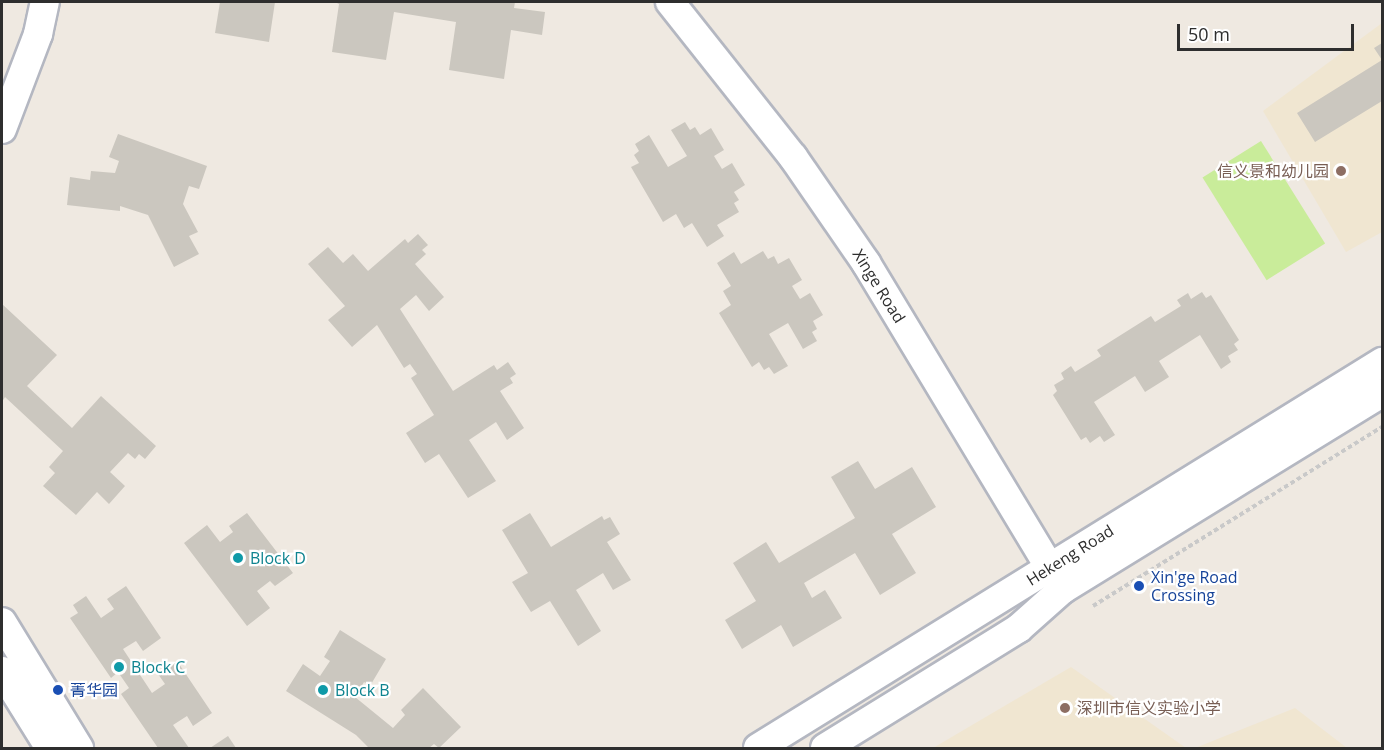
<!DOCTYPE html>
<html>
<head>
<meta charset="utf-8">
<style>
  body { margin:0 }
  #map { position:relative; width:1384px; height:750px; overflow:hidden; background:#efe9e1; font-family:"Open Sans","Noto Sans SC",sans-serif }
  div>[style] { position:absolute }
  .education>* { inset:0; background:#f0e6d1 }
  .pitch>* { inset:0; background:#c9ec9a; transform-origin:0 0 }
  .building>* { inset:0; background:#cbc7bf }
  .path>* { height:4px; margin-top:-2px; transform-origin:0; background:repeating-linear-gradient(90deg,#c9c9c9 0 4.5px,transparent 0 7.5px) }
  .roads { filter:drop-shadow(2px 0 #b4b7c1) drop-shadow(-2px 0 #b4b7c1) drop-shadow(0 2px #b4b7c1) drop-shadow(0 -2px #b4b7c1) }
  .secondary>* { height:28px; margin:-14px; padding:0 14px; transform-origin:14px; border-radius:14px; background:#fff }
  .dots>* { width:16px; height:16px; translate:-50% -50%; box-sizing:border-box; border:3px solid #fff; border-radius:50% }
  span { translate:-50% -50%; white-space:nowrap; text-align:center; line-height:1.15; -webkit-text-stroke:4.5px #fff; paint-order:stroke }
  .education-label { font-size:16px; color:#785e54 }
  .right { translate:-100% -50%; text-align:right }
  .left { translate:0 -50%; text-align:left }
  .street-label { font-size:16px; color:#2e2e2e }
  .culture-label { font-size:16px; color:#0d838f }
  .transit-label { font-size:16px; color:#164399 }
  .frame { position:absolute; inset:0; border:3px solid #2e2e2e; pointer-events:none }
  .scale { position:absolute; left:1177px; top:24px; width:177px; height:27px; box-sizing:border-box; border:3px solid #2e2e2e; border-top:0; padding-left:8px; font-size:18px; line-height:21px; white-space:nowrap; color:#2e2e2e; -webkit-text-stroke:4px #fff; paint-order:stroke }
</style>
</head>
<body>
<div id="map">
  <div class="education">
    <i style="clip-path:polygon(1382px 23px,1382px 232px,1346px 252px,1263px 111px)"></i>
    <i style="clip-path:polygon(1071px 667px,1186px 748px,933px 748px)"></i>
    <i style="clip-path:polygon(1295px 708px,1347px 748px,1195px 748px)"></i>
  </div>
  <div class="pitch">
    <i style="left:1261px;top:141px;width:121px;height:69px;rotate:58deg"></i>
  </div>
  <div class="building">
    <i style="clip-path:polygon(220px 2px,275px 2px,269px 42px,215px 33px)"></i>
    <i style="clip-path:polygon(335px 2px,515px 2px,514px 8px,545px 12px,542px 35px,511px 30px,504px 79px,449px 70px,456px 22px,394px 12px,386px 60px,332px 52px,339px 4px)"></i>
    <i style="clip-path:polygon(1382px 43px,1382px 101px,1315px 142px,1297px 113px,1382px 60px,1374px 48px)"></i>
    <i style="clip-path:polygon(685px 122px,690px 130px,695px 127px,700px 135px,711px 128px,724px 150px,714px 156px,722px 169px,732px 163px,745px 185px,734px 192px,739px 200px,734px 203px,739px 212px,717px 225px,724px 236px,707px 247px,692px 223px,684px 228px,676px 214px,663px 222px,631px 167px,639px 163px,634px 155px,639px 151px,635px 144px,649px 135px,668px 167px,687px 156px,671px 130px)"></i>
    <i style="clip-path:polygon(118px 134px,207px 166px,199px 189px,189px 186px,183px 204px,198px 232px,189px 236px,199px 254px,174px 267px,148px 215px,120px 206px,120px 211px,67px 205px,70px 177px,90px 180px,91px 171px,115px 173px,119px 161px,109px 157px)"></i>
    <i style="clip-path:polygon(418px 234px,428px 245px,422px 250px,426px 254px,415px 264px,444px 297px,429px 311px,416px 295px,400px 309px,453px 391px,494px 365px,497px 370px,508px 362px,516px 374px,510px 378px,513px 383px,500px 391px,524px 428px,507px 440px,496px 422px,469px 440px,496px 481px,468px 498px,439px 454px,425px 463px,406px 433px,434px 415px,411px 378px,417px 374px,410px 364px,404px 368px,377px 325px,352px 347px,328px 320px,345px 306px,308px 264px,328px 247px,343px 263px,353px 254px,368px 271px,405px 239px,408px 243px)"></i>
    <i style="clip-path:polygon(763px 251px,768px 259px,774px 256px,778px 264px,789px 258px,802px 280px,792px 286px,800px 299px,810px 293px,823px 315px,813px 321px,817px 329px,812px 332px,817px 341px,803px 349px,788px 323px,769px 334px,788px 366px,774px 374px,769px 367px,764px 370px,759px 362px,752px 367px,719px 313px,731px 305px,723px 291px,731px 286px,717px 263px,734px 252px,741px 264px)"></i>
    <i style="clip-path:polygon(1202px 292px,1206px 298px,1211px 295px,1239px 340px,1234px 344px,1238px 350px,1228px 356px,1231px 362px,1221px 369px,1200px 335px,1159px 361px,1169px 377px,1145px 392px,1135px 376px,1094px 402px,1115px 435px,1104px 442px,1100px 436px,1090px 443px,1086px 437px,1081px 440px,1053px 395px,1057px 391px,1054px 385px,1064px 379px,1061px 373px,1071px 366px,1075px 372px,1101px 356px,1097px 350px,1151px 316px,1155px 322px,1181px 306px,1177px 300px,1188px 293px,1191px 299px)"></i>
    <i style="clip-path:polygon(2px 304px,57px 355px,27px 386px,72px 428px,101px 396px,156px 446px,145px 459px,139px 454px,135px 459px,128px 453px,110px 472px,125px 486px,109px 504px,97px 492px,76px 515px,43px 486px,55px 473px,49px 467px,63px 451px,5px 397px,2px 402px)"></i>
    <i style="clip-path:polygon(858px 461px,875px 489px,912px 467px,936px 507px,892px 534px,916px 573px,880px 595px,855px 553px,804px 583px,812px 598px,825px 590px,842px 618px,793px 647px,781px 625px,742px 649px,725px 620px,756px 601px,733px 563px,766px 542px,779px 563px,855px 518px,831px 477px)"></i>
    <i style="clip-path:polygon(247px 513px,293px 573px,275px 586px,270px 581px,257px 591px,270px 608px,247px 626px,184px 543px,207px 525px,220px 542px,233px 532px,229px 526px)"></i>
    <i style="clip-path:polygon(530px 513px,551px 547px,602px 516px,604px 520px,610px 517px,620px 534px,607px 542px,631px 580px,613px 590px,603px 573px,576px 590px,601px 631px,578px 646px,550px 601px,531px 612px,512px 582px,528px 573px,502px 530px)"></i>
    <i style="clip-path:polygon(126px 586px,161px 638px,143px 651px,136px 641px,123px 649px,152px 693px,165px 684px,158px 674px,177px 661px,212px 713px,193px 726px,187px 716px,173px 725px,189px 748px,158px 748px,121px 694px,129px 688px,118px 672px,111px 678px,70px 618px,78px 613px,73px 605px,86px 596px,101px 618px,114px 609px,107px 599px)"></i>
    <i style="clip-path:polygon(340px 630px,386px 659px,370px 686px,364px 682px,355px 697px,393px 728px,405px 715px,401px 710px,423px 688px,461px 727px,439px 748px,434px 744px,429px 748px,369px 748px,356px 735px,286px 691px,303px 664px,320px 676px,330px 661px,324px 657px)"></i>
    <i style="clip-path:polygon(228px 736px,236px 748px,210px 748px)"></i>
  </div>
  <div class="path">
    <i style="left:1093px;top:606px;width:340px;rotate:-31.8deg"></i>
  </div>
  <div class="roads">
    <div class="secondary">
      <i style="left:670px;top:2px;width:198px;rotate:51.6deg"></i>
      <i style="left:793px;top:157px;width:129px;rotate:55.4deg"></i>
      <i style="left:866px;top:263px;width:381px;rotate:58.9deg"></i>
      <i style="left:2px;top:129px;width:102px;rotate:-69.2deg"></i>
      <i style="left:38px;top:34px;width:33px;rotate:-78deg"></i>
      <i style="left:2px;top:622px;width:148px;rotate:58.6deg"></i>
      <i style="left:2px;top:671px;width:91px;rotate:58.1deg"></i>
      <i style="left:758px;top:748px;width:734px;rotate:-31.74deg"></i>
      <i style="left:825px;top:748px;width:228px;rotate:-31.7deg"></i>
      <i style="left:1019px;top:628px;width:59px;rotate:-41.6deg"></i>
      <i style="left:1063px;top:589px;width:374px;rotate:-31.6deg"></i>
    </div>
  </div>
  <div class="dots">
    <i style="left:1341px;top:171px;background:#8d6e63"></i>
    <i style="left:238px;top:558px;background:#0f9aa8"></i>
    <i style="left:1139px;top:586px;background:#1a4fb4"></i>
    <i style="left:119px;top:667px;background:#0f9aa8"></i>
    <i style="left:58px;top:690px;background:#1a4fb4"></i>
    <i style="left:323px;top:690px;background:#0f9aa8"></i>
    <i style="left:1065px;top:708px;background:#8d6e63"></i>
  </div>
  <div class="education-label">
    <span class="right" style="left:1329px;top:171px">信义景和幼儿园</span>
    <span class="left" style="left:1077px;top:708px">深圳市信义实验小学</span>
  </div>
  <div class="street-label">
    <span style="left:879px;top:286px;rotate:58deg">Xinge Road</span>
    <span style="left:1070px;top:555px;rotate:-32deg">Hekeng Road</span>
  </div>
  <div class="culture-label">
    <span class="left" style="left:250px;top:558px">Block D</span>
    <span class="left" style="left:131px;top:667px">Block C</span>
    <span class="left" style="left:335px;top:690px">Block B</span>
  </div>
  <div class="transit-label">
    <span class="left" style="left:1151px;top:586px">Xin'ge Road<br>Crossing</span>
    <span class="left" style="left:70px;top:690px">菁华园</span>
  </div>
  <div class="frame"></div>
  <div class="scale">50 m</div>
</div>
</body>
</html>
